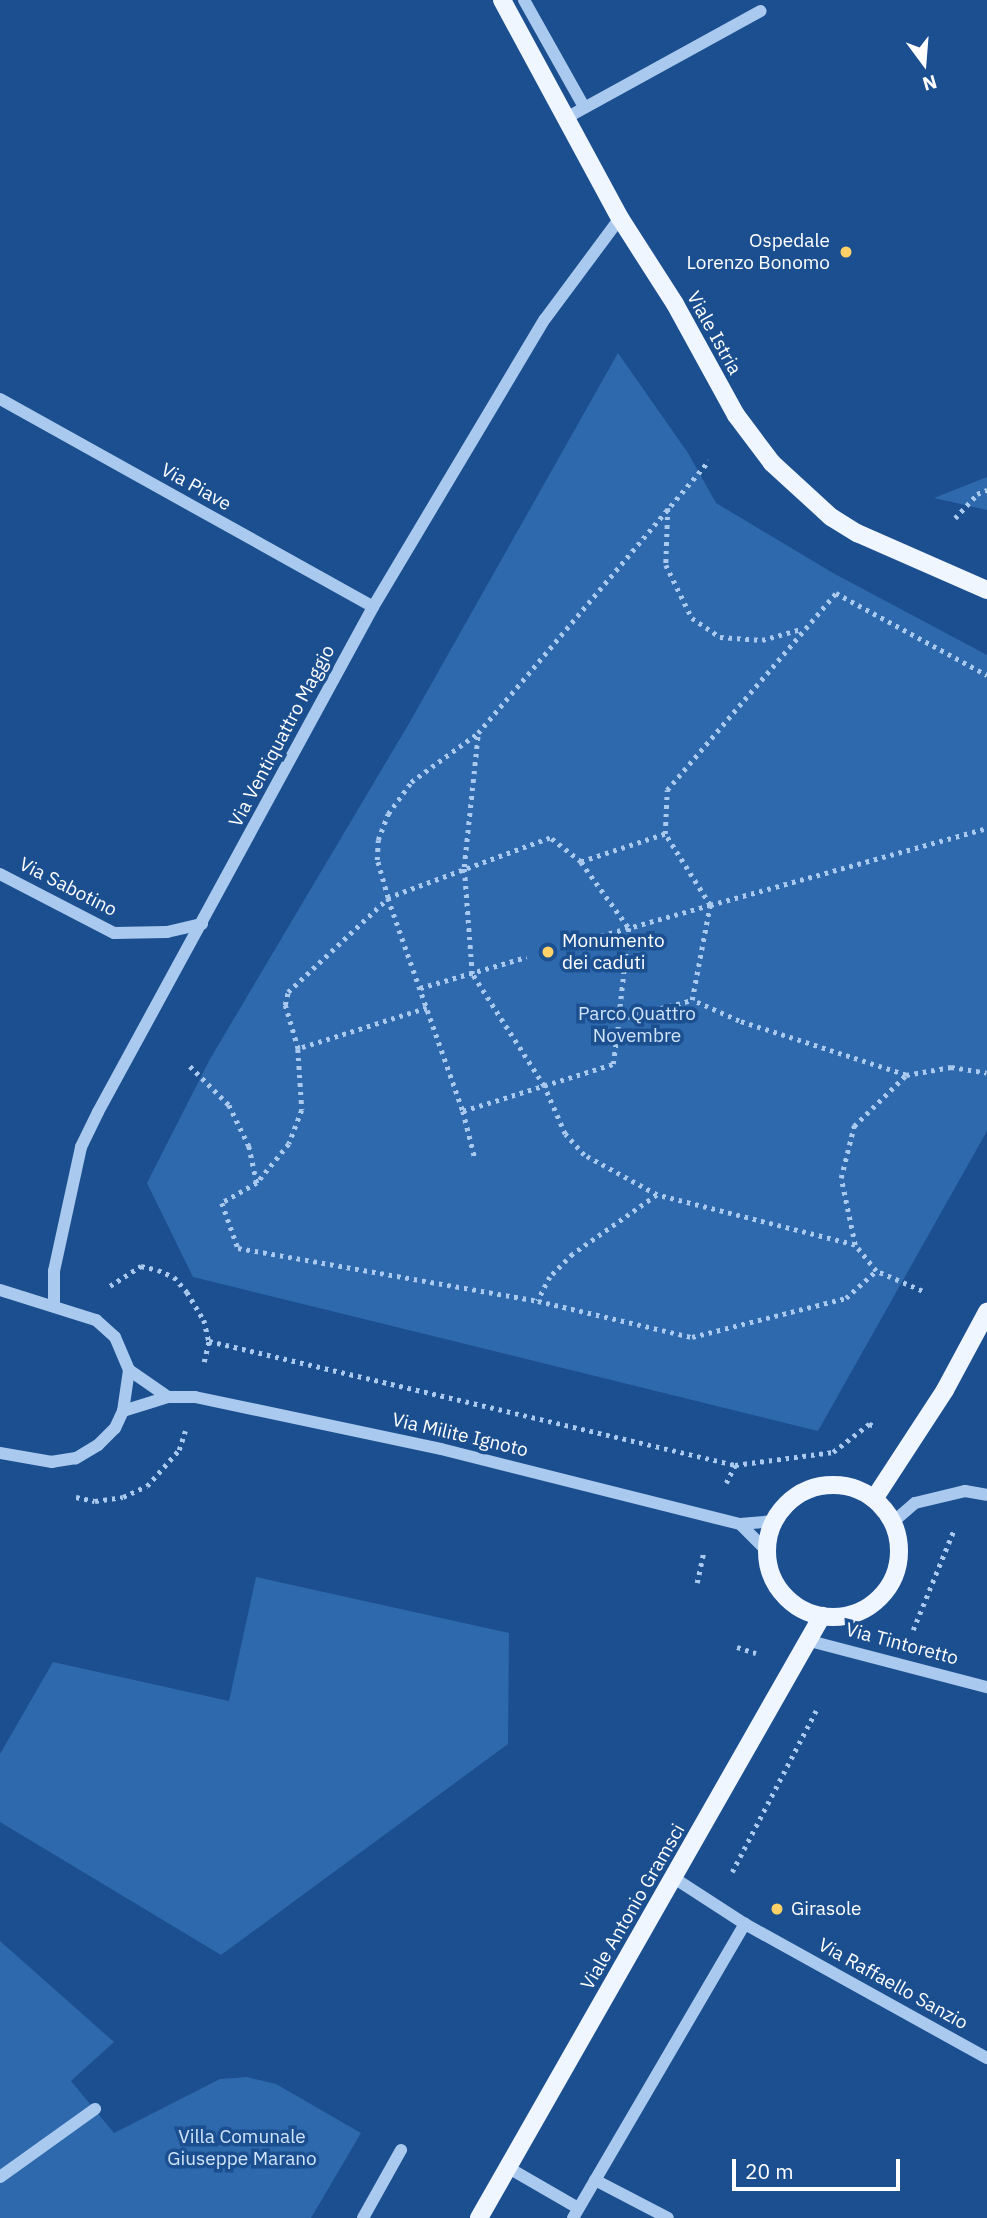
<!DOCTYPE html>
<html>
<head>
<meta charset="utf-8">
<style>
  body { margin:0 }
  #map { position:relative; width:987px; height:2218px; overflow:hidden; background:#1b4f8f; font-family:"IBM Plex Sans",sans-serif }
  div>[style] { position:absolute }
  .green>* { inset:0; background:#2e69ad }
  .path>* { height:4.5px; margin-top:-2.25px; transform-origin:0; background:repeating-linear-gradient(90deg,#a9c9ee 0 3.5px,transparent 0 8.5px) }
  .minor>* { height:12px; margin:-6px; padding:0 6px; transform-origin:6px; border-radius:6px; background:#a9c9ee }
  .major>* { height:18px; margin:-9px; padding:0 9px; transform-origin:9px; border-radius:9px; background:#f0f6ff }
  .major>.ring { margin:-9px; padding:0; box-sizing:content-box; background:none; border:18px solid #f0f6ff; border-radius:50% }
  .dots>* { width:19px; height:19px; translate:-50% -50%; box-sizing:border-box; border:4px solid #1b4f8f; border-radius:50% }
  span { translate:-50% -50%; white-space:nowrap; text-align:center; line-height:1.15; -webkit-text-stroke:7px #1b4f8f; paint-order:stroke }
  .poi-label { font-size:19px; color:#fff }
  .right { translate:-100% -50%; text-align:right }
  .left { translate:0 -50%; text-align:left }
  .street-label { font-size:19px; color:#fff }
  .park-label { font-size:19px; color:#cfe3fa }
  .north { position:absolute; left:889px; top:28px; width:70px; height:70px; -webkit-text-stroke:5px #1b4f8f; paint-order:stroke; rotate:164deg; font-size:19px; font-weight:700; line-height:28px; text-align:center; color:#fff }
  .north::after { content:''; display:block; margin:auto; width:24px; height:32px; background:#fff; clip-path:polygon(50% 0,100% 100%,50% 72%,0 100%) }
  .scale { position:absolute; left:732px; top:2159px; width:168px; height:32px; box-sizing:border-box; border:4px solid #fff; border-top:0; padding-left:9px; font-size:21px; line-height:24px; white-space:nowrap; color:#fff; -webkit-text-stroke:5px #1b4f8f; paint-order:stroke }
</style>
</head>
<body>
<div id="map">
  <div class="green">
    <i style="clip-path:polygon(618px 353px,688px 453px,716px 503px,833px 573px,987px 655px,987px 1131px,818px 1431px,193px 1277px,147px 1183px,210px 1059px,411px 720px)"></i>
    <i style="clip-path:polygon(987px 477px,987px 510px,934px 498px)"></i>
    <i style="clip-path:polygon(256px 1577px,509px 1633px,508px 1744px,221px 1955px,0 1822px,0 1754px,53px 1662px,229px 1701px)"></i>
    <i style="clip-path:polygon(0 1941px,114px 2042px,71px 2081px,114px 2133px,220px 2079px,247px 2077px,276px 2084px,361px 2133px,311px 2218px,0 2218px)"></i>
  </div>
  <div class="path">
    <i style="left:668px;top:508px;width:57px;rotate:92deg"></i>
    <i style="left:666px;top:565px;width:59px;rotate:63.9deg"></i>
    <i style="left:692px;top:618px;width:34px;rotate:34deg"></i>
    <i style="left:720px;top:637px;width:42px;rotate:4.1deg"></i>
    <i style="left:762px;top:640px;width:41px;rotate:-15.8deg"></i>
    <i style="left:955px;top:518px;width:33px;rotate:-47deg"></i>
    <i style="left:977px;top:494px;width:11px;rotate:-22deg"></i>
    <i style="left:665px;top:834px;width:44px;rotate:-87.4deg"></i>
    <i style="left:667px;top:790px;width:260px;rotate:-49.4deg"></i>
    <i style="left:836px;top:593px;width:172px;rotate:28.5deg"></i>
    <i style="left:581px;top:862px;width:82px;rotate:54deg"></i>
    <i style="left:629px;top:928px;width:92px;rotate:96.3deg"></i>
    <i style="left:568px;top:945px;width:148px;rotate:-15.7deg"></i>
    <i style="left:710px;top:905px;width:84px;rotate:-122.4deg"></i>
    <i style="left:665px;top:834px;width:89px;rotate:161.6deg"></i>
    <i style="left:581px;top:862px;width:39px;rotate:-142deg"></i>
    <i style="left:550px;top:838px;width:173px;rotate:159.7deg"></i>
    <i style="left:388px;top:898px;width:226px;rotate:70.6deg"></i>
    <i style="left:463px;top:1111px;width:157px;rotate:-17.4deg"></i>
    <i style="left:613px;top:1064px;width:45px;rotate:-82.4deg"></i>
    <i style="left:619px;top:1019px;width:75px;rotate:-14.6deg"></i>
    <i style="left:420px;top:988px;width:111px;rotate:-16.2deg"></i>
    <i style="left:427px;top:1008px;width:135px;rotate:162.4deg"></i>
    <i style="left:298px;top:1049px;width:61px;rotate:86.2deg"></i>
    <i style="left:302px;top:1110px;width:36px;rotate:111deg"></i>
    <i style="left:289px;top:1144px;width:50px;rotate:129.4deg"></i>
    <i style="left:257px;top:1183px;width:40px;rotate:150.3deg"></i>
    <i style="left:222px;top:1203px;width:48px;rotate:70.4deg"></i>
    <i style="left:238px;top:1248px;width:305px;rotate:10deg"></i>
    <i style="left:298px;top:1049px;width:46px;rotate:-106.5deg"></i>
    <i style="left:285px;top:1005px;width:13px;rotate:-77deg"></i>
    <i style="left:288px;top:992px;width:137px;rotate:-43.2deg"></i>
    <i style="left:388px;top:898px;width:40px;rotate:-106deg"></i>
    <i style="left:377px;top:860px;width:20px;rotate:-87deg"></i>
    <i style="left:378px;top:840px;width:28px;rotate:-69deg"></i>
    <i style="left:388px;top:814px;width:39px;rotate:-54deg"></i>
    <i style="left:411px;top:782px;width:83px;rotate:-36.2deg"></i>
    <i style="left:190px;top:1066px;width:55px;rotate:45deg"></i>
    <i style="left:229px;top:1105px;width:46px;rotate:64deg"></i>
    <i style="left:249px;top:1146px;width:38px;rotate:78deg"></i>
    <i style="left:906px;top:1075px;width:46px;rotate:-10.1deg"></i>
    <i style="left:951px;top:1067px;width:36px;rotate:9deg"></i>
    <i style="left:463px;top:1111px;width:49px;rotate:75.7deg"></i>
    <i style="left:657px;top:1195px;width:83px;rotate:-151.3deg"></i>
    <i style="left:584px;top:1155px;width:28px;rotate:-132deg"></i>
    <i style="left:565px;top:1134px;width:52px;rotate:-113.6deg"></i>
    <i style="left:544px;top:1086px;width:133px;rotate:-122.7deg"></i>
    <i style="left:472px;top:974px;width:107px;rotate:-94.3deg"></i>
    <i style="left:464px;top:867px;width:135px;rotate:-84deg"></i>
    <i style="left:478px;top:733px;width:357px;rotate:-49.7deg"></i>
    <i style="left:855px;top:1245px;width:204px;rotate:-165.8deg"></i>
    <i style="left:657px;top:1195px;width:103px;rotate:144.9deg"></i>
    <i style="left:573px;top:1254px;width:33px;rotate:135deg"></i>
    <i style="left:550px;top:1277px;width:27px;rotate:117deg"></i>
    <i style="left:538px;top:1301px;width:158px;rotate:13.2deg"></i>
    <i style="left:692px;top:1337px;width:159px;rotate:-14.2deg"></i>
    <i style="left:846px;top:1298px;width:40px;rotate:-42deg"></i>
    <i style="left:110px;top:1286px;width:37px;rotate:-33deg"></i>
    <i style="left:141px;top:1266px;width:17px;rotate:13deg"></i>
    <i style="left:158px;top:1270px;width:17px;rotate:24deg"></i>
    <i style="left:174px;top:1277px;width:20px;rotate:49deg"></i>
    <i style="left:187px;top:1292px;width:33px;rotate:59deg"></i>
    <i style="left:204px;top:1320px;width:22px;rotate:77deg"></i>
    <i style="left:209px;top:1341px;width:540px;rotate:13.26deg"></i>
    <i style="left:735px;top:1465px;width:99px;rotate:-7.6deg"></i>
    <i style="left:833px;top:1452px;width:46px;rotate:-37.9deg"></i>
    <i style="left:869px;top:1424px;width:6px;rotate:18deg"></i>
    <i style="left:922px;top:1291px;width:50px;rotate:-156.5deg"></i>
    <i style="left:876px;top:1271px;width:33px;rotate:-129deg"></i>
    <i style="left:855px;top:1245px;width:68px;rotate:-101.8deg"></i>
    <i style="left:841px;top:1178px;width:54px;rotate:-76deg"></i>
    <i style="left:854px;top:1126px;width:73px;rotate:-44.4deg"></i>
    <i style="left:906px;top:1075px;width:176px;rotate:-162.1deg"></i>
    <i style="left:739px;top:1021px;width:51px;rotate:-155.9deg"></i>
    <i style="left:692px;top:1000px;width:97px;rotate:-79.3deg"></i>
    <i style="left:710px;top:905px;width:288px;rotate:-15.5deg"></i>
    <i style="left:204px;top:1362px;width:22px;rotate:-77deg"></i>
    <i style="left:726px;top:1483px;width:20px;rotate:-63deg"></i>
    <i style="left:76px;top:1497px;width:19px;rotate:12deg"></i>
    <i style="left:95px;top:1501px;width:28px;rotate:-8deg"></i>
    <i style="left:123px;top:1497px;width:26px;rotate:-25deg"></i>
    <i style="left:147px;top:1486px;width:48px;rotate:-48.4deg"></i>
    <i style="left:179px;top:1450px;width:20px;rotate:-72deg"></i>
    <i style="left:697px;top:1583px;width:33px;rotate:-78deg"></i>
    <i style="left:913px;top:1630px;width:106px;rotate:-67.8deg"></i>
    <i style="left:737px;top:1647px;width:20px;rotate:18deg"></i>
    <i style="left:732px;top:1872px;width:184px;rotate:-62.5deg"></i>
  </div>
  <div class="minor">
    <i style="left:524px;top:0;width:123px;rotate:60.7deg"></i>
    <i style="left:566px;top:118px;width:222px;rotate:-28.8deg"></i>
    <i style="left:0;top:399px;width:427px;rotate:29.1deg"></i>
    <i style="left:0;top:874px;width:128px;rotate:27.4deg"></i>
    <i style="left:114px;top:933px;width:53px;rotate:-1.1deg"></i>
    <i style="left:167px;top:932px;width:36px;rotate:-13deg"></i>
    <i style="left:0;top:1290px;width:101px;rotate:17.4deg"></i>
    <i style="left:96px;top:1320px;width:25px;rotate:42deg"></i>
    <i style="left:115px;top:1337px;width:36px;rotate:67deg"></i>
    <i style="left:129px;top:1370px;width:41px;rotate:98.3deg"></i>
    <i style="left:123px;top:1411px;width:19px;rotate:115deg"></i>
    <i style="left:115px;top:1428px;width:24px;rotate:135deg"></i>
    <i style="left:98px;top:1445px;width:26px;rotate:149deg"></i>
    <i style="left:76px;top:1458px;width:24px;rotate:171deg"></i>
    <i style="left:52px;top:1462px;width:53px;rotate:-170.2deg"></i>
    <i style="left:54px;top:1305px;width:34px;rotate:-90deg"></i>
    <i style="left:54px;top:1271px;width:127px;rotate:-77.7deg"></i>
    <i style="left:81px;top:1147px;width:39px;rotate:-64deg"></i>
    <i style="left:98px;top:1112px;width:575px;rotate:-61.43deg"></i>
    <i style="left:373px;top:607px;width:335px;rotate:-59.2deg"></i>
    <i style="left:545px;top:319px;width:126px;rotate:-53.4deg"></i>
    <i style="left:168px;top:1397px;width:27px"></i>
    <i style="left:195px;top:1397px;width:251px;rotate:11.9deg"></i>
    <i style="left:441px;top:1449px;width:308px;rotate:14.1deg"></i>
    <i style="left:123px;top:1411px;width:47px;rotate:-17.3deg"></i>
    <i style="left:168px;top:1397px;width:47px;rotate:-145.3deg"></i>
    <i style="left:893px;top:1522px;width:29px;rotate:-41deg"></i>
    <i style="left:915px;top:1503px;width:51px;rotate:-13.5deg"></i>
    <i style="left:965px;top:1491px;width:22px;rotate:10deg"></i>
    <i style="left:767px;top:1551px;width:38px;rotate:-135deg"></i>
    <i style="left:740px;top:1524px;width:34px;rotate:-5deg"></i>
    <i style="left:806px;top:1640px;width:187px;rotate:14.6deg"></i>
    <i style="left:674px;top:1878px;width:85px;rotate:32.9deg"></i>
    <i style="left:745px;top:1924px;width:277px;rotate:29deg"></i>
    <i style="left:507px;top:2167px;width:82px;rotate:30deg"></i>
    <i style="left:0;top:2177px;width:117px;rotate:-35.6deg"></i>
    <i style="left:595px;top:2180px;width:82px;rotate:27.5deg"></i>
    <i style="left:363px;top:2218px;width:78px;rotate:-60.8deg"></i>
    <i style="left:573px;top:2218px;width:341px;rotate:-59.7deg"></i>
  </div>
  <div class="major">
    <i style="left:502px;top:0;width:248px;rotate:61.6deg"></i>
    <i style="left:620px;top:218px;width:102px;rotate:57.4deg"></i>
    <i style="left:675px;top:304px;width:127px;rotate:61.2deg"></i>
    <i style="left:736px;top:415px;width:60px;rotate:53.1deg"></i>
    <i style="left:772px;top:463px;width:80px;rotate:42.5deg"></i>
    <i style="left:831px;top:517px;width:31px;rotate:32deg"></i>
    <i style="left:857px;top:533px;width:142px;rotate:23.7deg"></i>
    <i class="ring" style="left:767px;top:1485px;width:114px;height:114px"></i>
    <i style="left:874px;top:1499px;width:130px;rotate:-56.9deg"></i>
    <i style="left:945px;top:1390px;width:89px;rotate:-61.7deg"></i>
    <i style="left:479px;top:2218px;width:693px;rotate:-60.33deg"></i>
  </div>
  <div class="dots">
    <i style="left:846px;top:252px;background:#ffd166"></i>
    <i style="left:548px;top:952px;background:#ffd166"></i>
    <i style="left:777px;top:1909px;background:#ffd166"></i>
  </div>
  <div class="poi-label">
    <span class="right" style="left:830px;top:252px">Ospedale<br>Lorenzo Bonomo</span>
    <span class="left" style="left:562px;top:952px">Monumento<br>dei caduti</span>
    <span class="left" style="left:791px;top:1909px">Girasole</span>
  </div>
  <div class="street-label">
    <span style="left:714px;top:333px;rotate:61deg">Viale Istria</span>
    <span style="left:196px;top:487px;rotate:29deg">Via Piave</span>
    <span style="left:282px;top:736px;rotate:-62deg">Via Ventiquattro Maggio</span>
    <span style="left:68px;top:887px;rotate:27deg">Via Sabotino</span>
    <span style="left:460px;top:1435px;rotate:13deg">Via Milite Ignoto</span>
    <span style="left:902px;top:1644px;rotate:15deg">Via Tintoretto</span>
    <span style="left:633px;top:1907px;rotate:-60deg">Viale Antonio Gramsci</span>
    <span style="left:893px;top:1984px;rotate:29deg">Via Raffaello Sanzio</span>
  </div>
  <div class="park-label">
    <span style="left:637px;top:1025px">Parco Quattro<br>Novembre</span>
    <span style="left:242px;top:2148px">Villa Comunale<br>Giuseppe Marano</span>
  </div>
  <div class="north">N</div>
  <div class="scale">20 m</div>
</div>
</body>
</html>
